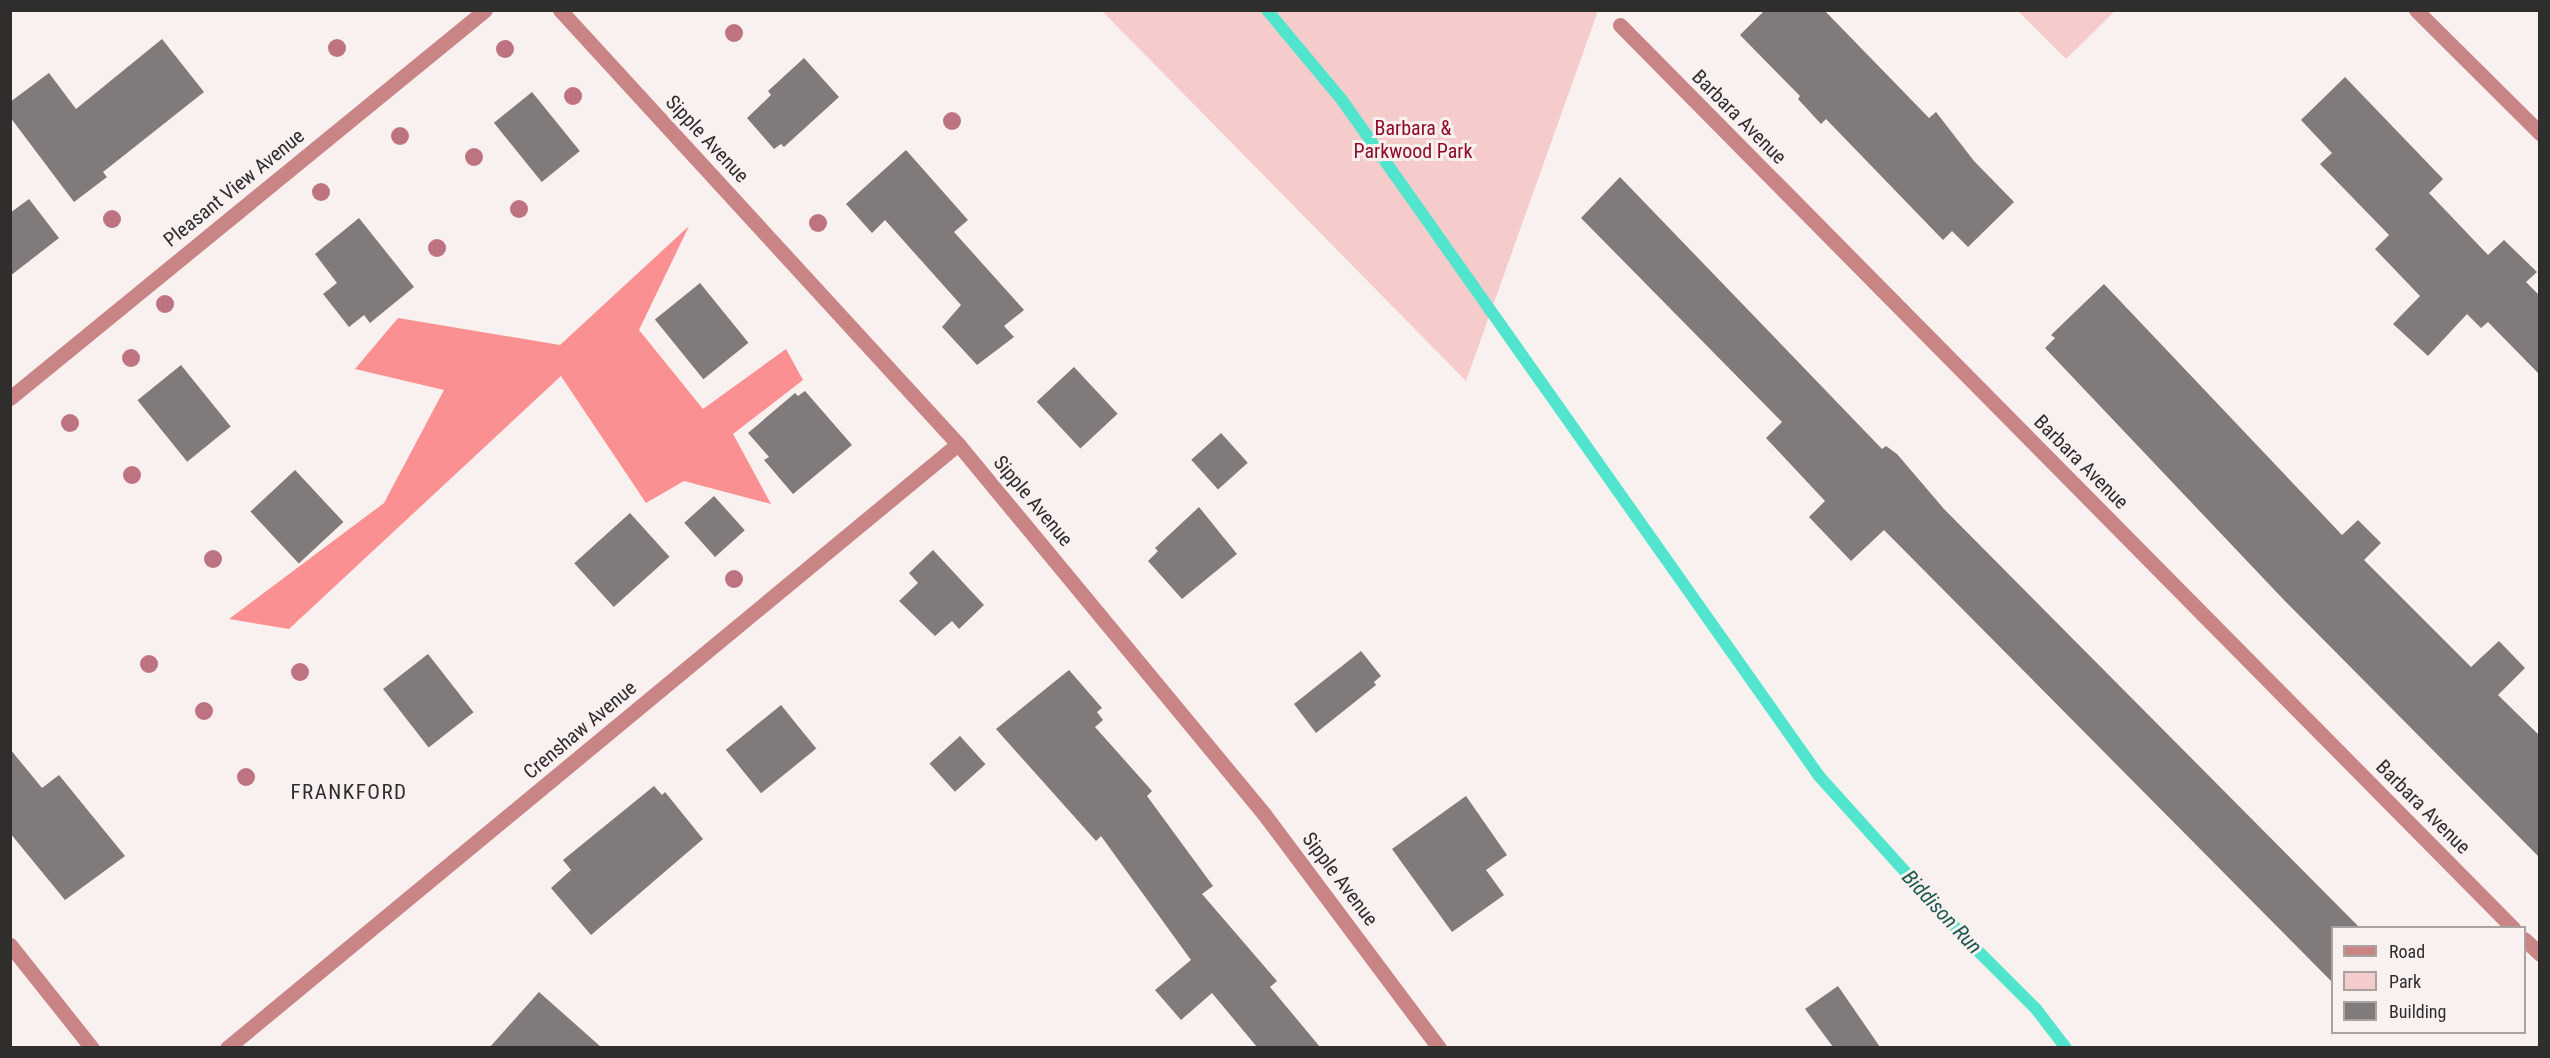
<!DOCTYPE html>
<html>
<head>
<meta charset="utf-8">
<style>
  body { margin:0 }
  #map { position:relative; width:2550px; height:1058px; overflow:hidden; background:#f9f0f0; font-family:"Roboto Condensed",sans-serif }
  div>[style] { position:absolute }
  .green>* { inset:0; background:#f6cbcb }
  .forest>* { inset:0; background:#fa9092 }
  .stream>* { height:12px; margin:-6px; padding:0 6px; transform-origin:6px; border-radius:6px; background:#52e5cd }
  .building>* { inset:0; background:#817a7a; transform-origin:0 0 }
  .minor>* { height:15px; margin:-7.5px; padding:0 7.5px; transform-origin:7.5px; border-radius:7.5px; background:#c98485 }
  .trees>* { width:18px; height:18px; margin:-9px; border-radius:50%; background:#be7381 }
  span { translate:-50% -50%; white-space:nowrap; text-align:center; line-height:1.15; -webkit-text-stroke:6px #f9f0f0; paint-order:stroke }
  .street-label { font-size:20px; color:#302d2d }
  .park-label { font-size:20px; color:#8e0c27 }
  .neighbourhood-label { font-size:21px; color:#302d2d; letter-spacing:1.5px }
  .water-label { font-size:21px; color:#1b584d; font-style:italic }
  .frame { position:absolute; inset:0; border:12px solid #302d2d; pointer-events:none }
  .legend { position:absolute; left:2331px; top:926px; width:195px; height:108px; box-sizing:border-box; background:#f9f0f0; border:2px solid #a9a2a2; margin:0; padding:8px 10px; list-style:none; font-size:18px; color:#302d2d }
  .legend li { display:flex; align-items:center; gap:12px; height:30px }
  .legend b { width:30px; border:2px solid #a9a2a2 }
</style>
</head>
<body>
<div id="map">
  <div class="green">
    <i style="clip-path:polygon(1102px 11px,1598px 11px,1466px 381px)"></i>
    <i style="clip-path:polygon(2018px 11px,2115px 11px,2066px 59px)"></i>
  </div>
  <div class="forest">
    <i style="clip-path:polygon(689px 226px,639px 330px,703px 409px,786px 349px,803px 380px,733px 434px,771px 504px,684px 481px,646px 503px,561px 376px,289px 629px,229px 619px,384px 503px,444px 390px,355px 369px,398px 318px,560px 345px)"></i>
  </div>
  <div class="stream">
    <i style="left:1267px;top:10px;width:117px;rotate:50.2deg"></i>
    <i style="left:1342px;top:100px;width:827px;rotate:54.79deg"></i>
    <i style="left:1819px;top:776px;width:215px;rotate:48deg"></i>
    <i style="left:1963px;top:936px;width:103px;rotate:45deg"></i>
    <i style="left:2036px;top:1009px;width:49px;rotate:52.4deg"></i>
  </div>
  <div class="building">
    <i style="clip-path:polygon(1765px 10px,1824px 10px,1929px 118px,1936px 112px,1974px 161px,2014px 202px,1968px 247px,1952px 231px,1943px 240px,1826px 119px,1821px 124px,1798px 99px,1800px 96px,1740px 35px)"></i>
    <i style="clip-path:polygon(162px 39px,204px 92px,103px 172px,107px 177px,74px 202px,10px 117px,10px 102px,49px 73px,76px 109px)"></i>
    <i style="clip-path:polygon(804px 58px,839px 97px,784px 147px,781px 144px,774px 149px,747px 118px,771px 95px,768px 91px)"></i>
    <i style="clip-path:polygon(2345px 77px,2443px 179px,2429px 193px,2488px 255px,2504px 240px,2537px 272px,2526px 282px,2540px 296px,2540px 375px,2488px 322px,2481px 328px,2467px 314px,2428px 356px,2393px 324px,2420px 296px,2375px 249px,2389px 235px,2320px 164px,2332px 153px,2301px 120px)"></i>
    <i style="left:532px;top:92px;width:76px;height:49px;rotate:51deg"></i>
    <i style="clip-path:polygon(906px 150px,968px 220px,954px 232px,1024px 310px,1004px 326px,1014px 337px,977px 365px,942px 327px,961px 305px,885px 220px,872px 233px,846px 204px)"></i>
    <i style="clip-path:polygon(1620px 177px,1882px 449px,1886px 446px,1897px 454px,1944px 509px,2359px 927px,2332px 927px,2332px 982px,1884px 530px,1851px 561px,1809px 517px,1825px 501px,1766px 438px,1782px 422px,1581px 218px)"></i>
    <i style="clip-path:polygon(29px 199px,59px 238px,10px 276px,10px 213px)"></i>
    <i style="clip-path:polygon(359px 218px,414px 287px,370px 323px,364px 315px,349px 327px,323px 294px,337px 283px,315px 254px)"></i>
    <i style="left:700px;top:283px;width:77px;height:58px;rotate:51deg"></i>
    <i style="clip-path:polygon(2104px 284px,2342px 535px,2358px 520px,2381px 543px,2364px 560px,2471px 667px,2499px 641px,2525px 668px,2498px 695px,2540px 736px,2540px 858px,2283px 599px,2045px 348px,2055px 338px,2051px 335px)"></i>
    <i style="left:181px;top:365px;width:79px;height:56px;rotate:51deg"></i>
    <i style="left:1074px;top:367px;width:64px;height:51px;rotate:47deg"></i>
    <i style="clip-path:polygon(805px 391px,852px 445px,793px 494px,764px 460px,769px 457px,748px 433px,795px 393px,798px 396px)"></i>
    <i style="left:1221px;top:433px;width:40px;height:40px;rotate:48deg"></i>
    <i style="left:295px;top:470px;width:71px;height:61px;rotate:47deg"></i>
    <i style="left:714px;top:496px;width:46px;height:40px;rotate:48deg"></i>
    <i style="clip-path:polygon(1199px 507px,1237px 554px,1182px 599px,1148px 561px,1158px 551px,1155px 548px)"></i>
    <i style="left:630px;top:513px;width:59px;height:75px;rotate:48deg"></i>
    <i style="clip-path:polygon(933px 550px,984px 605px,959px 629px,952px 621px,935px 636px,899px 601px,918px 583px,909px 573px)"></i>
    <i style="clip-path:polygon(1361px 651px,1381px 676px,1374px 682px,1376px 685px,1316px 733px,1294px 704px)"></i>
    <i style="left:428px;top:654px;width:74px;height:57px;rotate:52deg"></i>
    <i style="clip-path:polygon(1069px 670px,1102px 708px,1097px 712px,1103px 720px,1095px 727px,1152px 791px,1147px 796px,1213px 886px,1202px 894px,1277px 981px,1270px 987px,1320px 1047px,1257px 1047px,1212px 993px,1181px 1020px,1155px 990px,1191px 960px,1101px 836px,1096px 841px,996px 729px)"></i>
    <i style="left:781px;top:705px;width:56px;height:71px;rotate:51deg"></i>
    <i style="left:960px;top:736px;width:38px;height:41px;rotate:48deg"></i>
    <i style="clip-path:polygon(10px 749px,42px 788px,59px 775px,125px 856px,65px 900px,10px 833px)"></i>
    <i style="clip-path:polygon(654px 786px,662px 795px,665px 792px,703px 839px,591px 935px,551px 888px,571px 870px,563px 860px)"></i>
    <i style="clip-path:polygon(1466px 796px,1507px 855px,1486px 870px,1504px 895px,1452px 932px,1392px 849px)"></i>
    <i style="clip-path:polygon(1838px 986px,1880px 1047px,1833px 1047px,1805px 1009px)"></i>
    <i style="clip-path:polygon(539px 992px,601px 1047px,490px 1047px)"></i>
  </div>
  <div class="minor">
    <i style="left:560px;top:10px;width:589px;rotate:47.48deg"></i>
    <i style="left:958px;top:444px;width:480px;rotate:50.4deg"></i>
    <i style="left:1264px;top:814px;width:292px;rotate:53.2deg"></i>
    <i style="left:2416px;top:10px;width:175px;rotate:44.8deg"></i>
    <i style="left:1620px;top:25px;width:1270px;rotate:45.32deg"></i>
    <i style="left:10px;top:398px;width:613px;rotate:-39.24deg"></i>
    <i style="left:2524px;top:939px;width:22px;rotate:43deg"></i>
    <i style="left:10px;top:945px;width:132px;rotate:51.5deg"></i>
    <i style="left:227px;top:1048px;width:948px;rotate:-39.57deg"></i>
  </div>
  <div class="trees">
    <i style="left:734px;top:33px"></i>
    <i style="left:337px;top:48px"></i>
    <i style="left:505px;top:49px"></i>
    <i style="left:573px;top:96px"></i>
    <i style="left:952px;top:121px"></i>
    <i style="left:400px;top:136px"></i>
    <i style="left:474px;top:157px"></i>
    <i style="left:321px;top:192px"></i>
    <i style="left:519px;top:209px"></i>
    <i style="left:112px;top:219px"></i>
    <i style="left:818px;top:223px"></i>
    <i style="left:437px;top:248px"></i>
    <i style="left:165px;top:304px"></i>
    <i style="left:131px;top:358px"></i>
    <i style="left:70px;top:423px"></i>
    <i style="left:132px;top:475px"></i>
    <i style="left:213px;top:559px"></i>
    <i style="left:734px;top:579px"></i>
    <i style="left:149px;top:664px"></i>
    <i style="left:300px;top:672px"></i>
    <i style="left:204px;top:711px"></i>
    <i style="left:246px;top:777px"></i>
  </div>
  <div class="street-label">
    <span style="left:1739px;top:117px;rotate:45deg">Barbara Avenue</span>
    <span style="left:707px;top:139px;rotate:47deg">Sipple Avenue</span>
    <span style="left:234px;top:188px;rotate:-39deg">Pleasant View Avenue</span>
    <span style="left:2081px;top:462px;rotate:45deg">Barbara Avenue</span>
    <span style="left:1033px;top:501px;rotate:50deg">Sipple Avenue</span>
    <span style="left:580px;top:730px;rotate:-40deg">Crenshaw Avenue</span>
    <span style="left:2423px;top:807px;rotate:45deg">Barbara Avenue</span>
    <span style="left:1340px;top:879px;rotate:53deg">Sipple Avenue</span>
  </div>
  <div class="park-label">
    <span style="left:1413px;top:140px">Barbara &amp;<br>Parkwood Park</span>
  </div>
  <div class="neighbourhood-label">
    <span style="left:349px;top:792px">FRANKFORD</span>
  </div>
  <div class="water-label">
    <span style="left:1942px;top:912px;rotate:47deg">Biddison Run</span>
  </div>
  <div class="frame"></div>
  <ul class="legend">
  <li><b style="height:8px;background:#c98485"></b>Road</li>
  <li><b style="height:16px;background:#f6cbcb"></b>Park</li>
  <li><b style="height:16px;background:#817a7a"></b>Building</li>
  </ul>
</div>
</body>
</html>
